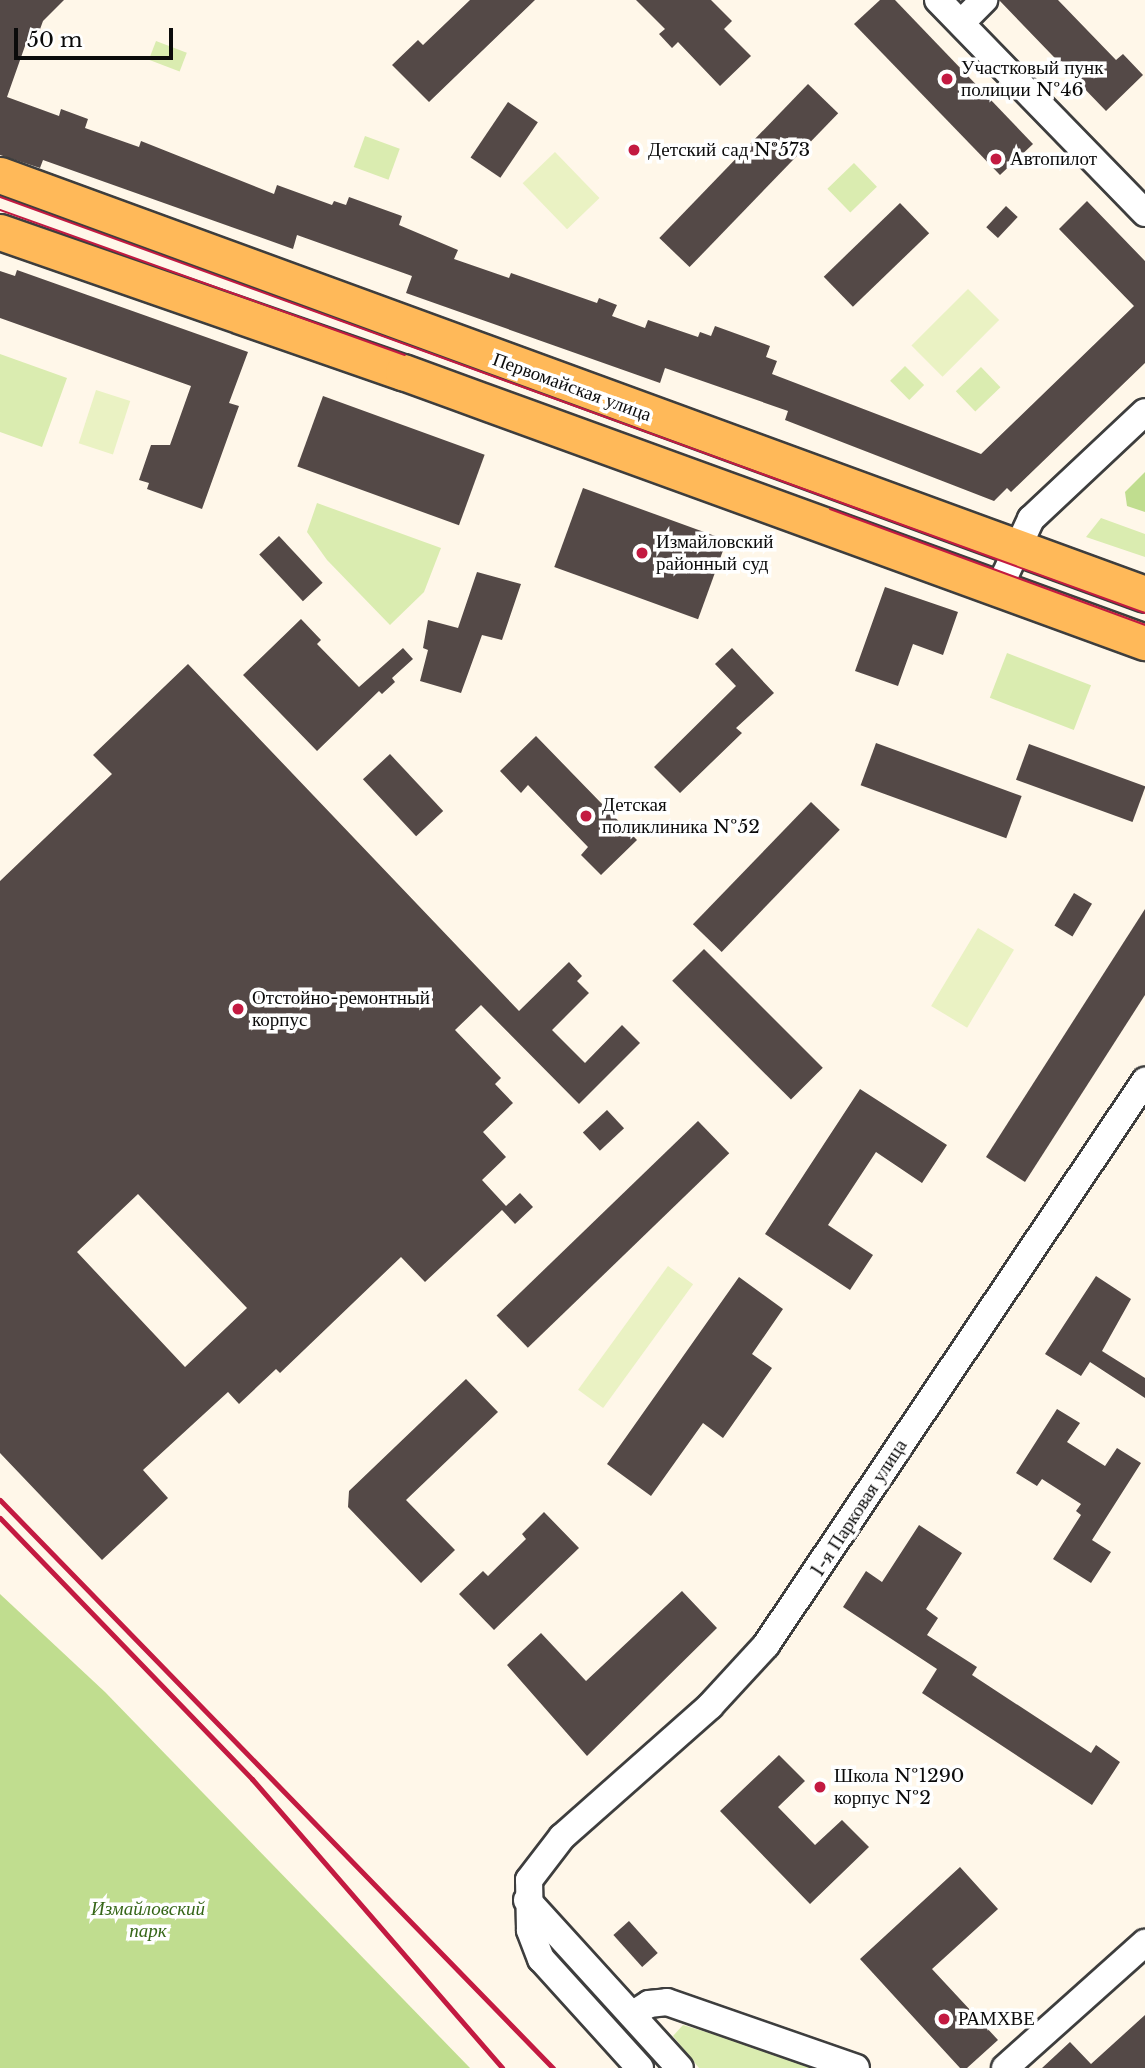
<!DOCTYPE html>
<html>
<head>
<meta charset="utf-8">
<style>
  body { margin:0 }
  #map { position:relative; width:1145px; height:2068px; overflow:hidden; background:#fff7e9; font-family:"Libre Baskerville",serif }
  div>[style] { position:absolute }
  .green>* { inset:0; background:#daecb0; transform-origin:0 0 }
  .forest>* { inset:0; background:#c0dd8f }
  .pitch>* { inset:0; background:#eaf2c3; transform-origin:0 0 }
  .building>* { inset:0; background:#544947; transform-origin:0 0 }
  .roads { filter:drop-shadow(2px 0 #3e3e3e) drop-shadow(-2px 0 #3e3e3e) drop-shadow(0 2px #3e3e3e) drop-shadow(0 -2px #3e3e3e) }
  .minor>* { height:26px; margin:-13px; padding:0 13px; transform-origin:13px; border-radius:13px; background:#fff }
  .major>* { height:35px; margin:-17.5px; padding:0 17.5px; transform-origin:17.5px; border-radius:17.5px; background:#ffb959 }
  .tram>* { height:2px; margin:-1px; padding:0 1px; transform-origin:1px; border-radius:1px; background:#c31a41 }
  .rail>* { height:5px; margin:-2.5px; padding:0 2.5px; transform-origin:2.5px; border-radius:2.5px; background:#c31a41 }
  .dots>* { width:19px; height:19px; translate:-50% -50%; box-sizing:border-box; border:4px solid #fff; border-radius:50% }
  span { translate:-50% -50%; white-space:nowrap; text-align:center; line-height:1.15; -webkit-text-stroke:7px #fff; paint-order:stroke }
  .poi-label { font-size:19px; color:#0b0b0b }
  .left { translate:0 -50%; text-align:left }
  .street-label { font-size:19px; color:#0b0b0b }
  .park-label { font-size:19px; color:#366618; font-style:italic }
  .scale { position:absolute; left:14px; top:28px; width:159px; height:32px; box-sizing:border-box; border:4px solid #0b0b0b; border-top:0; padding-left:9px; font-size:21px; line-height:24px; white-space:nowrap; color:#0b0b0b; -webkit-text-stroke:5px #fff; paint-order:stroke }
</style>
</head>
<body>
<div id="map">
  <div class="green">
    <i style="left:156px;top:41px;width:33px;height:20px;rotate:21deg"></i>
    <i style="left:365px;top:136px;width:37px;height:33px;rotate:20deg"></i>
    <i style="left:854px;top:163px;width:33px;height:37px;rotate:46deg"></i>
    <i style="clip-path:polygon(0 354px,67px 378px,42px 447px,0 432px)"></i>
    <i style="left:905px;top:366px;width:27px;height:21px;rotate:45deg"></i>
    <i style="left:981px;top:367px;width:28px;height:35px;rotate:46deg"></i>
    <i style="clip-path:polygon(317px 503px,441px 548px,424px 592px,390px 625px,327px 560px,307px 532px)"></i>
    <i style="clip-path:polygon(1101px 518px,1145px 534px,1145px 557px,1086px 537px)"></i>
    <i style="left:1007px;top:653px;width:90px;height:48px;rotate:21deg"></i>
    <i style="clip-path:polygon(683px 2025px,827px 2068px,699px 2068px,673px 2036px)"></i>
  </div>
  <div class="forest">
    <i style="clip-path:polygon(1145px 472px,1145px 512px,1127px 506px,1125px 492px)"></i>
    <i style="clip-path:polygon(0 1594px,105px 1692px,470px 2068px,0 2068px)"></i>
  </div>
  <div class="pitch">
    <i style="left:555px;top:152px;width:64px;height:45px;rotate:46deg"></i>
    <i style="left:968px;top:289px;width:44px;height:80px;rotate:45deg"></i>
    <i style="left:96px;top:390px;width:36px;height:56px;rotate:18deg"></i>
    <i style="left:978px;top:928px;width:42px;height:91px;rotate:31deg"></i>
    <i style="left:668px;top:1266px;width:31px;height:153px;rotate:36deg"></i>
  </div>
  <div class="building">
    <i style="clip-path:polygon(0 0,64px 0,43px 21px,39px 32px,31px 29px,7px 97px,59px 116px,61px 109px,88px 119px,85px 128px,139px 147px,141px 141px,274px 194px,277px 185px,332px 205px,334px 201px,346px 205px,349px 197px,402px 216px,399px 225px,458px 250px,454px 259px,509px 278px,511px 273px,597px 303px,599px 298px,617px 305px,612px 316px,645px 328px,648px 320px,698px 337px,700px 332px,711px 336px,715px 326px,770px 346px,766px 357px,777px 361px,772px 374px,981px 454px,1134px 306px,1059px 229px,1087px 201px,1145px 261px,1145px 363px,1011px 492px,1007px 488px,994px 501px,785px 420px,788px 411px,665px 368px,660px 383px,406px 293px,412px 276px,297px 235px,293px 249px,43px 160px,40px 168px,0 155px)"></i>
    <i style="clip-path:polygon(470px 0,535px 0,429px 102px,392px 65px,418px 40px,423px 45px)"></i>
    <i style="clip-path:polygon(636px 0,711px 0,732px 21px,724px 29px,751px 56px,720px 86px,678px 42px,672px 48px,659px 34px,665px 29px)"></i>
    <i style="clip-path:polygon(880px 0,895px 0,1033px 144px,1000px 175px,854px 24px)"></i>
    <i style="clip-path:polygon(999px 0,1058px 0,1116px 60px,1123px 54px,1143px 75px,1106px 111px)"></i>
    <i style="left:808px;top:84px;width:42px;height:214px;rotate:44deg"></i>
    <i style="left:508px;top:102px;width:36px;height:67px;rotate:34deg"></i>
    <i style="left:900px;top:203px;width:42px;height:106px;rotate:46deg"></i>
    <i style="left:1006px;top:206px;width:16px;height:29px;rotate:43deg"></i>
    <i style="clip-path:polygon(17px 270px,248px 352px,229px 403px,239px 406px,202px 509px,147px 489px,149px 483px,139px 480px,151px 445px,170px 445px,191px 386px,0 318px,0 271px,15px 276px)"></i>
    <i style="left:323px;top:396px;width:172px;height:75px;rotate:20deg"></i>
    <i style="left:583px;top:488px;width:153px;height:84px;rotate:20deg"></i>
    <i style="left:279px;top:536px;width:64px;height:27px;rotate:47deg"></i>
    <i style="clip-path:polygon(477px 572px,521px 584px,502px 640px,482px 635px,461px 693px,420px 681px,428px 650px,423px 648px,428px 620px,458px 628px)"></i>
    <i style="clip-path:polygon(885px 587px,958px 612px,943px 655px,913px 644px,898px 686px,855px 671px)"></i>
    <i style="clip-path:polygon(301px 619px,321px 640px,317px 644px,359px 687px,403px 648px,413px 659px,392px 678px,395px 682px,382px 694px,379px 691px,317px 751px,243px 675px)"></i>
    <i style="clip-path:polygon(732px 648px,774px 693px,736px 728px,742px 733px,680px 793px,654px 767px,736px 686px,715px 664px)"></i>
    <i style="clip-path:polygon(evenodd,188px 664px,519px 1011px,569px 962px,582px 976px,577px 981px,589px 993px,552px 1030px,585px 1063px,622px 1025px,640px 1043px,579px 1104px,481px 1005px,455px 1030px,501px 1078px,495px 1084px,513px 1103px,483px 1132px,506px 1157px,482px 1180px,506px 1206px,520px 1193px,533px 1207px,515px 1224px,502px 1210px,425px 1282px,401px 1257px,280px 1373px,276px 1369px,239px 1404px,228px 1392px,143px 1470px,168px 1498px,102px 1560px,0 1453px,0 881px,112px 774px,93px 755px,188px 664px,138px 1194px,247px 1308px,185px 1367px,77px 1252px,138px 1194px)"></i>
    <i style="clip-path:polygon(536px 736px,637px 840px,601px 875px,581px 855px,588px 847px,528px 785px,521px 793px,500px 771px)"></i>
    <i style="left:876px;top:743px;width:155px;height:45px;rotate:20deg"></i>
    <i style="left:1029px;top:744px;width:124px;height:38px;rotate:20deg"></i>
    <i style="left:390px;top:754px;width:78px;height:37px;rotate:47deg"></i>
    <i style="left:811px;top:802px;width:40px;height:170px;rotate:44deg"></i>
    <i style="left:1074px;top:893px;width:21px;height:38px;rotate:31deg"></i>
    <i style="clip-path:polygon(1145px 909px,1145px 995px,1025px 1182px,986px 1157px)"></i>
    <i style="left:704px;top:949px;width:168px;height:45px;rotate:45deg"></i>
    <i style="clip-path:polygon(860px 1089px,947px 1145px,922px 1183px,876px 1152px,828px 1225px,873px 1255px,850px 1290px,765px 1234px)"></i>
    <i style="left:607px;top:1110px;width:25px;height:33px;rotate:47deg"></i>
    <i style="left:698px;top:1121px;width:45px;height:280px;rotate:46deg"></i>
    <i style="clip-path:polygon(1096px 1276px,1131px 1299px,1102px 1351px,1145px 1378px,1145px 1398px,1090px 1362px,1081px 1376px,1045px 1354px)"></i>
    <i style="clip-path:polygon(739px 1277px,783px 1309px,752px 1354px,772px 1368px,723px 1438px,703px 1423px,651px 1496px,607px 1464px)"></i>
    <i style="clip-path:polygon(466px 1379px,498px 1412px,406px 1500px,455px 1550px,421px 1583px,348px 1507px,349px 1491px)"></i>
    <i style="clip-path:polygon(1057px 1409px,1080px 1423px,1067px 1442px,1105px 1466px,1117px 1448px,1141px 1463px,1092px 1540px,1111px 1552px,1091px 1583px,1053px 1559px,1081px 1515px,1076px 1511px,1081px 1504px,1042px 1479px,1037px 1486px,1016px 1473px)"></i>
    <i style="clip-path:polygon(544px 1512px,579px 1548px,494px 1630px,459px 1594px,483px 1571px,488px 1576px,526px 1539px,522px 1534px)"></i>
    <i style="clip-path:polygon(919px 1525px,962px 1553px,926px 1609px,938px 1618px,927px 1635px,977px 1667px,972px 1675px,1091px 1753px,1096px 1745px,1120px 1762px,1092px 1805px,922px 1693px,937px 1669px,843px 1607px,866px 1571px,882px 1582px)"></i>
    <i style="clip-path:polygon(682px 1591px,717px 1628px,587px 1756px,507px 1665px,541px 1633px,586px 1681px)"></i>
    <i style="clip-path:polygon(779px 1755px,805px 1781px,778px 1807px,815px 1845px,842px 1820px,869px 1847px,810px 1904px,720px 1811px)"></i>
    <i style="clip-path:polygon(960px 1867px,998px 1909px,932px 1969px,998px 2040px,967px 2068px,960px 2068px,860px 1959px)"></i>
    <i style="left:629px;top:1921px;width:43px;height:21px;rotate:48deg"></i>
    <i style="clip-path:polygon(1145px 2015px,1145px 2068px,1042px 2068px,1070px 2042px,1091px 2064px)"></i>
  </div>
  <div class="roads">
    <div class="minor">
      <i style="left:938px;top:0;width:297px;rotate:45.8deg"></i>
      <i style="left:961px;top:23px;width:33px;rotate:-45deg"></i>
      <i style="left:999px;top:588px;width:76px;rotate:-65.1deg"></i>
      <i style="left:1031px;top:519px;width:156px;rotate:-43.2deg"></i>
      <i style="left:527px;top:1900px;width:227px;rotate:47.7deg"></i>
      <i style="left:632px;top:2015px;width:20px;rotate:-33deg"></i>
      <i style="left:649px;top:2004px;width:18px;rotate:-6deg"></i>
      <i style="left:667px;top:2002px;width:200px;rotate:19.2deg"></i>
      <i style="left:640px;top:2068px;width:147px;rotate:-132.2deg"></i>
      <i style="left:541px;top:1959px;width:31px;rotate:-111deg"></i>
      <i style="left:530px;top:1930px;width:50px;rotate:-91.1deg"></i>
      <i style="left:529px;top:1880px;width:54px;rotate:-52.5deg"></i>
      <i style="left:562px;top:1837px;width:198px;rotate:-41.5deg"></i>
      <i style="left:710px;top:1706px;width:83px;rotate:-47.4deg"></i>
      <i style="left:766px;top:1645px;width:680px;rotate:-56.1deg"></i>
      <i style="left:1005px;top:2068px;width:188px;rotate:-41.8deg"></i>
    </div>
    <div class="major">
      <i style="left:0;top:175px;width:1219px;rotate:20.1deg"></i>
      <i style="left:0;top:232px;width:427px;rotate:19.2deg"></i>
      <i style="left:403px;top:372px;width:790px;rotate:20deg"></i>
    </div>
  </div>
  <div class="tram">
    <i style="left:0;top:197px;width:1218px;rotate:19.97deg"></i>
    <i style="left:0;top:210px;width:430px;rotate:19.7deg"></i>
    <i style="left:830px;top:509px;width:336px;rotate:20.2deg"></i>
  </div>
  <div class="rail">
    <i style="left:0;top:1500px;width:793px;rotate:45.77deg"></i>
    <i style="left:0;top:1518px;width:363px;rotate:46deg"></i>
    <i style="left:252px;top:1779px;width:382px;rotate:49.1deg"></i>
  </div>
  <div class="dots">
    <i style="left:947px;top:79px;background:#c31a41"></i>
    <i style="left:634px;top:150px;background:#c31a41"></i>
    <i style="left:996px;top:159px;background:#c31a41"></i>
    <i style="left:642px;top:553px;background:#c31a41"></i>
    <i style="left:586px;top:816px;background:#c31a41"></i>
    <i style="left:238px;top:1009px;background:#c31a41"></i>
    <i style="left:820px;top:1787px;background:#c31a41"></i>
    <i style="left:944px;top:2019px;background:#c31a41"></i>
  </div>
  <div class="poi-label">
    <span class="left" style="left:961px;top:79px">Участковый пунк<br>полиции №46</span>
    <span class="left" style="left:648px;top:150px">Детский сад №573</span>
    <span class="left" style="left:1010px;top:159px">Автопилот</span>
    <span class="left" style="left:656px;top:553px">Измайловский<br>районный суд</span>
    <span class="left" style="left:602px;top:816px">Детская<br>поликлиника №52</span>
    <span class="left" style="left:252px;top:1009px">Отстойно-ремонтный<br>корпус</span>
    <span class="left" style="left:834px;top:1787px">Школа №1290<br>корпус №2</span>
    <span class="left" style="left:958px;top:2019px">РАМХВЕ</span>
  </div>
  <div class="street-label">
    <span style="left:572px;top:387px;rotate:20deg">Первомайская улица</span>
    <span style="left:859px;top:1508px;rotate:-57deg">1-я Парковая улица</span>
  </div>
  <div class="park-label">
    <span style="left:148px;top:1920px">Измайловский<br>парк</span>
  </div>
  <div class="scale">50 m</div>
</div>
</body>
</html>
